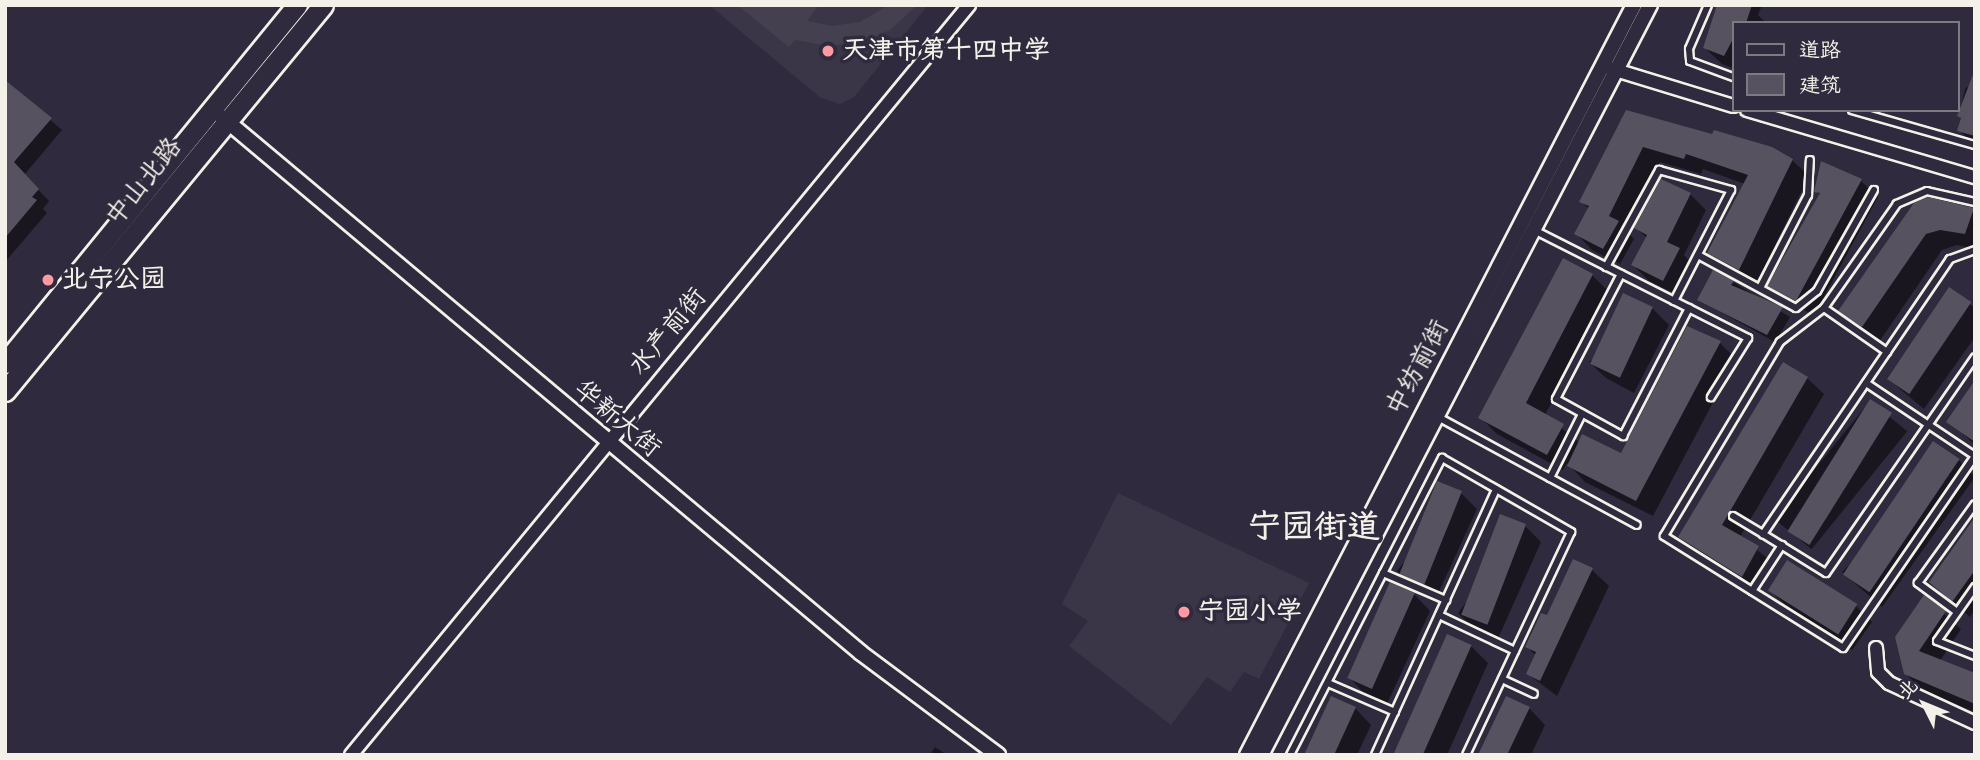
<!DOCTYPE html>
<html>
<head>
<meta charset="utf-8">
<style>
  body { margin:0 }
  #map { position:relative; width:1980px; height:760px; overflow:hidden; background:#2f2a3d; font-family:"Architects Daughter","LXGW WenKai TC",sans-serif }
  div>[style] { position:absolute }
  .built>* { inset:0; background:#3b3647 }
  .green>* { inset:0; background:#454050 }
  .shadow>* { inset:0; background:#0007; transform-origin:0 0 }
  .building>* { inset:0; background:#56525f; transform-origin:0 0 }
  .roads { filter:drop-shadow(2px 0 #f4f1e8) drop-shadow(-2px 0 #f4f1e8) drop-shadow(0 2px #f4f1e8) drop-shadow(0 -2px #f4f1e8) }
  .service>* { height:6px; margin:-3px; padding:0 3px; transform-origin:3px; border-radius:3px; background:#2f2a3d }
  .minor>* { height:12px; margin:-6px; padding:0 6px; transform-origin:6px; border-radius:6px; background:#2f2a3d }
  .tertiary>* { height:14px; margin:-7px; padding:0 7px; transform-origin:7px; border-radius:7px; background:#2f2a3d }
  .primary>* { height:19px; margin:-9.5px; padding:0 9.5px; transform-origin:9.5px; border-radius:9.5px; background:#2f2a3d }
  .dots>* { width:19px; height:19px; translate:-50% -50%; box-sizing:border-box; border:4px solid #2f2a3d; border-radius:50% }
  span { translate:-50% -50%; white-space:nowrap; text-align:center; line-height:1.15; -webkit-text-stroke:7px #2f2a3d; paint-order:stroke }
  .poi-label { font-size:26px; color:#f4f1e8; font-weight:700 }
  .left { translate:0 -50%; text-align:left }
  .street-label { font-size:26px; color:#f4f1e8 }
  .district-label { font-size:33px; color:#f4f1e8; font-weight:700 }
  .frame { position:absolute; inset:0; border:7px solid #f4f1e8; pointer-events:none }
  .legend { position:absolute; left:1732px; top:21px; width:228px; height:91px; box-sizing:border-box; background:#2f2a3d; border:2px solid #7e7a81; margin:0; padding:9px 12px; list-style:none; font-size:21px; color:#f4f1e8 }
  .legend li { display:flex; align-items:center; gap:14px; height:35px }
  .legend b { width:35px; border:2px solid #7e7a81 }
  .north { position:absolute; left:1889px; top:669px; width:70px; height:70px; -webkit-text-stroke:5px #2f2a3d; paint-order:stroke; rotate:313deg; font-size:19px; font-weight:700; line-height:28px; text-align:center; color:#f4f1e8 }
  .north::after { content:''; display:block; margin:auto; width:24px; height:32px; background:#f4f1e8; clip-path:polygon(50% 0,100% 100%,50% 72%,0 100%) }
</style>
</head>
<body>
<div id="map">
  <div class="built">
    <i style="clip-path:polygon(709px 5px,928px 5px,854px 97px,840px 104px,821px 98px)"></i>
    <i style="clip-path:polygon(1118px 493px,1309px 583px,1259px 679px,1244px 672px,1230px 692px,1207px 677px,1171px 725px,1069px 646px,1088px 621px,1062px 604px)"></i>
  </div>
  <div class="green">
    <i style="clip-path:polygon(737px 5px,819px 5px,807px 21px,832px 26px,860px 22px,889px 5px,917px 5px,890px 30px,863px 41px,828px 46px,795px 40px,789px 47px)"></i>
  </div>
  <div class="shadow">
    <i style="clip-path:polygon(1719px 5px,1762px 5px,1758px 15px,1766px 23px,1733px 23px,1733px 68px,1722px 64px,1705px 48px)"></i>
    <i style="clip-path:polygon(1975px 81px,1975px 146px,1959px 130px,1962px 120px,1959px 116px,1965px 89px)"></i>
    <i style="clip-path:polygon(5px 82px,62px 130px,24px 175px,49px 201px,43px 209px,47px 213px,5px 262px)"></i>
    <i style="clip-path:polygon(1858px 110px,1883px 110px,1880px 120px)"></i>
    <i style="clip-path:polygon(1627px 112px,1792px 160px,1809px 176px,1755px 286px,1725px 269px,1709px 253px,1745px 184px,1703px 169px,1701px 174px,1660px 162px,1626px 230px,1634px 239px,1620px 264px,1592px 250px,1576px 233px,1589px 209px,1581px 201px)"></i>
    <i style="clip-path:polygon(1822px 163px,1861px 181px,1878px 197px,1814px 315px,1786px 302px,1770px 286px,1820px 195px,1816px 191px)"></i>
    <i style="clip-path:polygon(1690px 194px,1706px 210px,1684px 255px,1695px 266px,1680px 296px,1649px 281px,1633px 265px,1647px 238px,1636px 228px)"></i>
    <i style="clip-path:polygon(1928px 199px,1975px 211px,1975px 249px,1957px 245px,1942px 250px,1879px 342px,1840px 311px)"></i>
    <i style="clip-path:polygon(1592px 275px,1609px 292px,1545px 415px,1580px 443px,1622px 456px,1720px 343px,1736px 359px,1653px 516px,1585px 482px,1567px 463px,1563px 470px,1497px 434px,1480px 417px)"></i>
    <i style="clip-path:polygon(1733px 282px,1790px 317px,1775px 342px,1699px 300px)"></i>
    <i style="clip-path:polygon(1950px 290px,1975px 308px,1975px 337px,1924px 409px,1887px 378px)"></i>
    <i style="clip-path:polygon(1652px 308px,1669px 325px,1634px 393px,1606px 378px,1589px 362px)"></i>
    <i style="clip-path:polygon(1807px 378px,1824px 394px,1740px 537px,1775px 564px,1759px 592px,1697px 553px,1680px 536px)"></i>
    <i style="clip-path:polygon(1975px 384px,1975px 445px,1949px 421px)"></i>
    <i style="left:1870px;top:401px;width:48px;height:152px;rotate:39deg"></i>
    <i style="clip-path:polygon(1959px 460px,1975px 477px,1882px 607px,1842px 572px)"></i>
    <i style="clip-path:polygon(1461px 493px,1477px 509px,1436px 598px,1413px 588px,1397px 571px)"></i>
    <i style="clip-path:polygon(1975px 520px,1975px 609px,1970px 617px,1932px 584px)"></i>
    <i style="clip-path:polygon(1525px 526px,1541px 542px,1497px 641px,1474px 629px,1458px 613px)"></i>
    <i style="clip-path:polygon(1574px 562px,1592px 570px,1609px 586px,1557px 696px,1528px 674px,1536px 656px,1527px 646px,1547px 617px)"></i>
    <i style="clip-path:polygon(1770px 590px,1856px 606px,1872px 622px,1852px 650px,1786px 606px)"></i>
    <i style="clip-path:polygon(1414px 594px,1430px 611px,1387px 704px,1364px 693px,1348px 676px)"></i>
    <i style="clip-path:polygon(1925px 597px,1961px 629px,1940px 661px,1975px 675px,1975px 712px,1922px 690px,1905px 673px)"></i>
    <i style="clip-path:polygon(1471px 646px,1488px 663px,1447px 755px,1395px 755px)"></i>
    <i style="clip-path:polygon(1355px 708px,1371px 725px,1357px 755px,1306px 755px)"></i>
    <i style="clip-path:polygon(1529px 708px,1545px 725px,1531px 755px,1480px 755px)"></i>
    <i style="clip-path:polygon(935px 747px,947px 755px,930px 755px)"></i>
  </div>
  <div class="building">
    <i style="clip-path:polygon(1717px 5px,1752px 5px,1746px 23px,1733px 23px,1733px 39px,1724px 56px,1703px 48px)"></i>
    <i style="clip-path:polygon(1974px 72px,1975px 72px,1975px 136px,1957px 131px,1961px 118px,1957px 116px)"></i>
    <i style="clip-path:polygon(5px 80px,52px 118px,14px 162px,39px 189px,32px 197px,37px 200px,5px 238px)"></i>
    <i style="clip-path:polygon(1626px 110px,1712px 134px,1714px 130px,1772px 147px,1793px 159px,1739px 270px,1707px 253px,1748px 175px,1686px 154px,1684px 159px,1643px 147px,1609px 216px,1619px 221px,1603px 249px,1574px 234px,1589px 206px,1579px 202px)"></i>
    <i style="clip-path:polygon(1821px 161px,1862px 179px,1796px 301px,1767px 286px,1820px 193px,1814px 192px)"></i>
    <i style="clip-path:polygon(1661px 179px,1691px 193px,1667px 242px,1680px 248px,1663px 281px,1631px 265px,1647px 235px,1634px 228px)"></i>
    <i style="clip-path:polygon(1928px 197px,1974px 208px,1965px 234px,1940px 230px,1926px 234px,1862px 327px,1838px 311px,1914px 203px)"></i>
    <i style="clip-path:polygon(1563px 258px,1593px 274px,1526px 403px,1564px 424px,1547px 455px,1478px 418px)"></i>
    <i style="clip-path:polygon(1713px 270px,1734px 281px,1731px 285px,1783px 307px,1767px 335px,1697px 300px)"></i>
    <i style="left:1949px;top:287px;width:27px;height:111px;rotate:34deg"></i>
    <i style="left:1623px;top:293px;width:33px;height:78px;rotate:25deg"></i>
    <i style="clip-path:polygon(1687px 326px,1721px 341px,1636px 501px,1567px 466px,1582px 434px,1621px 453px)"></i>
    <i style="clip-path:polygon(1783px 362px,1808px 377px,1722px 525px,1759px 546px,1742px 577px,1678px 537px)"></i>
    <i style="clip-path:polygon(1975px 380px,1975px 442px,1946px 422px)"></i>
    <i style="left:1870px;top:399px;width:26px;height:156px;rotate:32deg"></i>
    <i style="left:1933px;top:441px;width:32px;height:161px;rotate:34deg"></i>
    <i style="left:1437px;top:481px;width:27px;height:101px;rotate:22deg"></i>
    <i style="left:1500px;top:514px;width:28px;height:108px;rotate:21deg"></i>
    <i style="clip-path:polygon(1975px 517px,1975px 570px,1952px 602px,1929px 582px)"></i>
    <i style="clip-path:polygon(1573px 559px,1593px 568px,1540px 681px,1526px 674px,1536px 652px,1525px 647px,1541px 613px,1547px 615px)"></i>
    <i style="left:1787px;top:560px;width:83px;height:36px;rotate:32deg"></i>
    <i style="left:1390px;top:582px;width:27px;height:105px;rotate:24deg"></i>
    <i style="clip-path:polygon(1924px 595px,1946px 611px,1919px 651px,1975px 673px,1975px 704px,1904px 674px,1895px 637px)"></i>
    <i style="left:1447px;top:634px;width:27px;height:133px;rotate:24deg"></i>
    <i style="clip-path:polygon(1331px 696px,1356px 707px,1334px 755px,1304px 755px)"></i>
    <i style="clip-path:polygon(1506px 696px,1530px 707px,1507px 755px,1478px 755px)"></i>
  </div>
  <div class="roads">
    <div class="service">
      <i style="left:1708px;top:5px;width:48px;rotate:113.4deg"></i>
      <i style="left:1689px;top:49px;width:12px;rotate:85deg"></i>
      <i style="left:1690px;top:61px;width:46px;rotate:20.4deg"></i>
      <i style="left:1852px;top:110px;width:128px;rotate:15.9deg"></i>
      <i style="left:1975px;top:202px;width:49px;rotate:-167.1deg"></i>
      <i style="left:1927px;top:191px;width:33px;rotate:157deg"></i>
      <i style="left:1897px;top:204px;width:127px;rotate:125.1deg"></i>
      <i style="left:1824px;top:308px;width:56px;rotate:142.3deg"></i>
      <i style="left:1780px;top:342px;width:226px;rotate:120.9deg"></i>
      <i style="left:1664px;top:536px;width:211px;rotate:32deg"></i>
      <i style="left:1843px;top:648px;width:233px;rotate:-55.5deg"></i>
      <i style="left:1534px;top:230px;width:240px;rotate:26.8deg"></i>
      <i style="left:1748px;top:338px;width:70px;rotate:122.1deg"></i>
      <i style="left:1975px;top:250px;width:27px;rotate:160deg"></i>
      <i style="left:1950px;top:259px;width:333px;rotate:124.2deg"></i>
      <i style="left:1763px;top:534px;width:74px;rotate:31.8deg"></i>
      <i style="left:1826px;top:573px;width:262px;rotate:-55.4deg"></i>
      <i style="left:1698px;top:255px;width:111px;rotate:28.4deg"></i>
      <i style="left:1796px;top:308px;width:27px;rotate:-39deg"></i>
      <i style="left:1817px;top:291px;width:116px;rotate:-60.6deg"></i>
      <i style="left:1606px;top:267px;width:111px;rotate:-61.3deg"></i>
      <i style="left:1659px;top:170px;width:75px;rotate:15.5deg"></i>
      <i style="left:1731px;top:190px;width:125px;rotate:117.2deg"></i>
      <i style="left:1621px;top:274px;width:141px;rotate:117.5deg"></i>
      <i style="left:1556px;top:399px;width:77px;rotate:28.9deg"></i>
      <i style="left:1623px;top:436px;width:144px;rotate:-62.7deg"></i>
      <i style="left:1760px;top:288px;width:105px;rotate:-62.7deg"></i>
      <i style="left:1808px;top:195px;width:35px;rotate:-87deg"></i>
      <i style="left:1824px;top:308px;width:77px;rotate:34.9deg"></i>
      <i style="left:1866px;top:383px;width:131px;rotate:33.8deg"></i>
      <i style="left:1438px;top:417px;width:226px;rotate:28.5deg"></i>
      <i style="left:1550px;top:478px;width:72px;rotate:-63.4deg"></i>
      <i style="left:1733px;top:516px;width:35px;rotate:31deg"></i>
      <i style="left:1383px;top:573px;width:69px;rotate:23.2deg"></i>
      <i style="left:1975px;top:587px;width:66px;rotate:125.1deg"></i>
      <i style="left:1937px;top:641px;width:41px;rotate:21.5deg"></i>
      <i style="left:1752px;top:591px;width:55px;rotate:-56.9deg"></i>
      <i style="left:1957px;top:612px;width:49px;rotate:-143.4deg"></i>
      <i style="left:1918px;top:583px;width:97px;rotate:-54.2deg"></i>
      <i style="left:1439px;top:615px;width:84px;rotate:25.3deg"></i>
      <i style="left:1502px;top:679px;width:35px;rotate:25deg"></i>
      <i style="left:1328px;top:683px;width:73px;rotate:23.4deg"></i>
      <i style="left:1290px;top:755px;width:334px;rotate:-62.9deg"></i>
      <i style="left:1442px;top:458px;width:149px;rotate:29.8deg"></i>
      <i style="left:1571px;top:532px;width:246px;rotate:115.2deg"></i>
      <i style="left:1375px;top:755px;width:292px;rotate:-65.5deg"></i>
    </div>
    <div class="minor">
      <i style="left:1609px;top:68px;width:130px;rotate:17deg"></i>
      <i style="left:1747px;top:110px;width:238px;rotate:16.4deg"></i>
      <i style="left:1876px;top:648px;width:24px;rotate:85deg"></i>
      <i style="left:1878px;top:672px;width:16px;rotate:45deg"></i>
      <i style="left:1889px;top:683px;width:95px;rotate:24.9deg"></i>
      <i style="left:351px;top:755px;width:972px;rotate:-50.51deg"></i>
    </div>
    <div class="tertiary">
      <i style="left:222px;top:117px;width:834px;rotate:39.99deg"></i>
      <i style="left:861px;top:653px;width:171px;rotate:36.7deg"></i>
      <i style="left:1247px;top:755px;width:844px;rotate:-62.71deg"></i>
      <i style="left:1261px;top:755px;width:845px;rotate:-62.59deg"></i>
    </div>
    <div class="primary">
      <i style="left:5px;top:363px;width:462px;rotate:-50.8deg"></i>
      <i style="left:5px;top:391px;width:500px;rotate:-50.52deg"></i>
    </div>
  </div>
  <div class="dots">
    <i style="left:828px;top:51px;background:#ff9aa2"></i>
    <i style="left:48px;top:280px;background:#ff9aa2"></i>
    <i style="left:1184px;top:612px;background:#ff9aa2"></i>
  </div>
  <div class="poi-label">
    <span class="left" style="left:842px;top:51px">天津市第十四中学</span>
    <span class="left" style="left:62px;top:280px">北宁公园</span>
    <span class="left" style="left:1198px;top:612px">宁园小学</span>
  </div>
  <div class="street-label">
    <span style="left:144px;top:182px;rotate:-51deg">中山北路</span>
    <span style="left:668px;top:332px;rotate:-50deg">水产前街</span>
    <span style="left:1418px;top:368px;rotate:-62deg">中纺前街</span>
    <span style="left:617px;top:419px;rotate:40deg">华新大街</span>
  </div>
  <div class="district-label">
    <span style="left:1314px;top:528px">宁园街道</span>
  </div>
  <div class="frame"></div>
  <ul class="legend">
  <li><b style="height:9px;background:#2f2a3d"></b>道路</li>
  <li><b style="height:19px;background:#56525f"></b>建筑</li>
  </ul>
  <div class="north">北</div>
</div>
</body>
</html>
